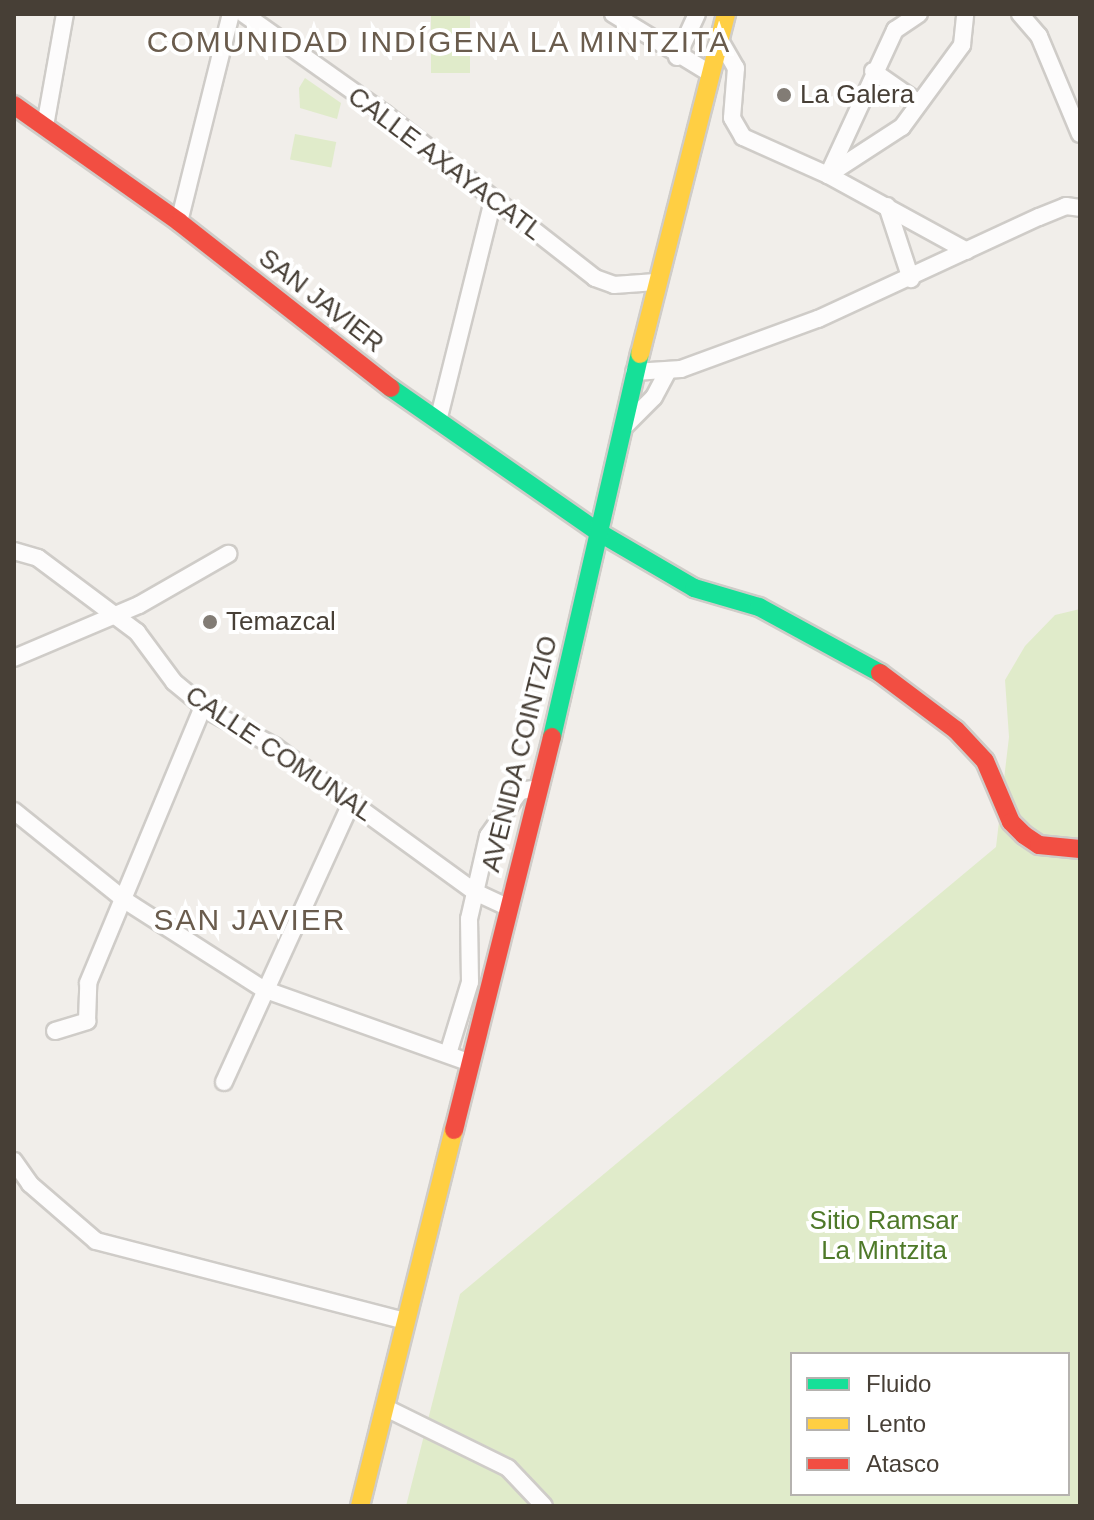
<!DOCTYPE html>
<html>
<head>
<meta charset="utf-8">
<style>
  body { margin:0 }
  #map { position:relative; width:1094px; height:1520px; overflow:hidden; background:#f1eeea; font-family:Arial,sans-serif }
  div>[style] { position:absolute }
  .green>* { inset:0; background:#e0ebca; transform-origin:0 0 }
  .roads { filter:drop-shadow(2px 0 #cfccc8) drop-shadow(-2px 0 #cfccc8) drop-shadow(0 2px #cfccc8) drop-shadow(0 -2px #cfccc8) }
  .street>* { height:16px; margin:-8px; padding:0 8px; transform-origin:8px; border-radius:8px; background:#fdfcfc }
  .fast>* { height:18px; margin:-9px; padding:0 9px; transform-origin:9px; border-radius:9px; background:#16e098 }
  .slow>* { height:18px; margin:-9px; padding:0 9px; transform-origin:9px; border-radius:9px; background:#ffcf43 }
  .jam>* { height:18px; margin:-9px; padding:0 9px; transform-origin:9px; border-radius:9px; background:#f24e42 }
  .dots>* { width:22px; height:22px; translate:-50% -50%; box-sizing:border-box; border:4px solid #fff; border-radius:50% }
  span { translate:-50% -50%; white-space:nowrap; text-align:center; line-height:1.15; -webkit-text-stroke:8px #fff; paint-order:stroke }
  .poi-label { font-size:26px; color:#473f36 }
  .left { translate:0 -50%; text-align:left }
  .street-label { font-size:26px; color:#473f36 }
  .park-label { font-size:26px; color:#4e7929 }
  .quarter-label { font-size:30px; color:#6a5c4d; letter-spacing:2px }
  .frame { position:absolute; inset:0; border:16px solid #473f36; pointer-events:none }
  .legend { position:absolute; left:790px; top:1352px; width:280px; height:144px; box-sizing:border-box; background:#fff; border:2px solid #b5b2af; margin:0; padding:10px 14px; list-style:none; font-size:24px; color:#473f36 }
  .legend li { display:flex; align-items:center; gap:16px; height:40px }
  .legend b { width:40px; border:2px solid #b5b2af }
</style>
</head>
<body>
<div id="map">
  <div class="green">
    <i style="left:431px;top:14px;width:39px;height:59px"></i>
    <i style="clip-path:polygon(305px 78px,341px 103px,337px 119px,300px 108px,299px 88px)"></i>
    <i style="left:295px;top:134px;width:42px;height:26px;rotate:11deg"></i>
    <i style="clip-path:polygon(evenodd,1080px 609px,1080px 1506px,406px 1506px,460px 1294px,996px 847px,1009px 737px,1005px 680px,1025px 646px,1055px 615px,1080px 609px,792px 1354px,1068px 1354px,1068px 1494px,792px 1494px,792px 1354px)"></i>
  </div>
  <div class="roads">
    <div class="street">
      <i style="left:244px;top:14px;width:171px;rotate:35.3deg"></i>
      <i style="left:384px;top:113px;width:268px;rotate:38deg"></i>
      <i style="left:595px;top:278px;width:20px;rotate:20deg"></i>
      <i style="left:614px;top:285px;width:42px;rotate:-4.1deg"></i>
      <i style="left:613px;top:14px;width:111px;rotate:31.4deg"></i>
      <i style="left:1020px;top:14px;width:29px;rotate:49deg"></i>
      <i style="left:1039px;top:36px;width:106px;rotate:67.3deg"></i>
      <i style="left:718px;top:37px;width:36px;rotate:60deg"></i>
      <i style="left:736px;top:68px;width:50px;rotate:94.6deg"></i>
      <i style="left:732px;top:118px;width:22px;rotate:60deg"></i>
      <i style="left:743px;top:137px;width:93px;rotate:24.1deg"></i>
      <i style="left:828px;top:175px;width:158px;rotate:28.7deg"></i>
      <i style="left:677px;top:57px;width:47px;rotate:-65.1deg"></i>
      <i style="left:873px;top:71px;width:56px;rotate:34.8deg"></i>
      <i style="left:45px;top:126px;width:114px;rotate:-79.9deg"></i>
      <i style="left:828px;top:175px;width:88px;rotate:-33deg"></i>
      <i style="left:902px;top:127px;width:102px;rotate:-53.8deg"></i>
      <i style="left:962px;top:45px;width:31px;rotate:-84deg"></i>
      <i style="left:828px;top:175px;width:160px;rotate:-65.2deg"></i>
      <i style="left:895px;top:30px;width:29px;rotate:-34deg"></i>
      <i style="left:887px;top:206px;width:77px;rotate:71.8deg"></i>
      <i style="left:179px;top:222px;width:214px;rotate:-76deg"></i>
      <i style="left:634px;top:372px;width:47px;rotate:-3.7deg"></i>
      <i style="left:681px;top:369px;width:146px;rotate:-20.1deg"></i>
      <i style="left:818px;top:319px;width:243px;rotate:-24.8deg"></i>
      <i style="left:1039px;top:217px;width:29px;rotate:-22deg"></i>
      <i style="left:1066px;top:206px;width:14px;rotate:8deg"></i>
      <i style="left:438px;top:421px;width:227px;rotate:-76deg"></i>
      <i style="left:624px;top:427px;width:42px;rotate:-45deg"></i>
      <i style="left:654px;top:397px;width:27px;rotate:-62deg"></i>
      <i style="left:14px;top:551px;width:25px;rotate:16deg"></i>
      <i style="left:38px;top:558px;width:124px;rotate:36.8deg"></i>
      <i style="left:137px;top:632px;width:62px;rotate:53.5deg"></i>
      <i style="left:174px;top:682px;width:45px;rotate:39.6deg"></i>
      <i style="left:209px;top:711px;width:74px;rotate:28.3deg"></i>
      <i style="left:274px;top:746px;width:248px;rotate:36deg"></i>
      <i style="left:475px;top:892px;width:38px;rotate:25deg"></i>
      <i style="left:14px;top:658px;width:136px;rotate:-23deg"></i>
      <i style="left:139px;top:605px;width:103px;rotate:-29.8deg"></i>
      <i style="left:14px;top:811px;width:144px;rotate:38.8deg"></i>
      <i style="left:126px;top:901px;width:163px;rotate:32.7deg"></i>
      <i style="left:263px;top:989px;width:218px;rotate:19.6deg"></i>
      <i style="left:55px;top:1031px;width:34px;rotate:-17deg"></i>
      <i style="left:87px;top:1021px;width:38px;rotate:-88deg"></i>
      <i style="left:88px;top:983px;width:299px;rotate:-67.4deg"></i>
      <i style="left:448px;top:1054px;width:75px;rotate:-73deg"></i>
      <i style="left:470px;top:982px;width:63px;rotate:-90.9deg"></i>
      <i style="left:469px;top:919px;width:85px;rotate:-77.1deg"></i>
      <i style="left:488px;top:836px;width:55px;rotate:-54.6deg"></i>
      <i style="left:520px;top:791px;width:20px;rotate:-9deg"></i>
      <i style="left:224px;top:1082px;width:309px;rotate:-65.5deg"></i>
      <i style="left:14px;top:1161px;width:28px;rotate:55deg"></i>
      <i style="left:30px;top:1184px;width:87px;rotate:40.8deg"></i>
      <i style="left:96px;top:1241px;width:319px;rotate:14.5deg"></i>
      <i style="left:384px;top:1407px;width:138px;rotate:26.2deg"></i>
      <i style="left:508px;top:1468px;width:52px;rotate:46.5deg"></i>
    </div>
    <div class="fast">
      <i style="left:391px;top:388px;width:254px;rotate:34.8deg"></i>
      <i style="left:600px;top:533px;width:109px;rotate:30.3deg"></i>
      <i style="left:694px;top:588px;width:68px;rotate:16.3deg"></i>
      <i style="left:759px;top:607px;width:138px;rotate:28.6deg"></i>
      <i style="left:552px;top:737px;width:393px;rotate:-77.1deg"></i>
    </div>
    <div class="slow">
      <i style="left:640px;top:354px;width:351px;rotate:-75.8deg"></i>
      <i style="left:360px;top:1506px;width:388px;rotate:-76deg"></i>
    </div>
    <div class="jam">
      <i style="left:14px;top:105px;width:202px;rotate:35.3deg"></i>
      <i style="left:179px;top:222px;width:269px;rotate:38.1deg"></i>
      <i style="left:880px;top:673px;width:95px;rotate:36.9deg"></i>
      <i style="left:956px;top:730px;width:42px;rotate:46.9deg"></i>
      <i style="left:985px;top:761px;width:66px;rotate:66.9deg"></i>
      <i style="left:1011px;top:822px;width:18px;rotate:45deg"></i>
      <i style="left:1024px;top:835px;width:18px;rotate:34deg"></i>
      <i style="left:1039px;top:845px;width:41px;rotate:5.6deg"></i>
      <i style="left:454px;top:1130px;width:405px;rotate:-76deg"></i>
    </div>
  </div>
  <div class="dots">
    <i style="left:784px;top:95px;background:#827c75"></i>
    <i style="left:210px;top:622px;background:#827c75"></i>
  </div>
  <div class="poi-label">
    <span class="left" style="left:800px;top:95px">La Galera</span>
    <span class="left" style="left:226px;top:622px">Temazcal</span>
  </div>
  <div class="street-label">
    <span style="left:445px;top:164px;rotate:37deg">CALLE AXAYACATL</span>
    <span style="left:321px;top:301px;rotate:38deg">SAN JAVIER</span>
    <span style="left:279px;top:754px;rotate:34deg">CALLE COMUNAL</span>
    <span style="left:520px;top:754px;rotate:-76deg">AVENIDA COINTZIO</span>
  </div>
  <div class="park-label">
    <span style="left:884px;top:1236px">Sitio Ramsar<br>La Mintzita</span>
  </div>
  <div class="quarter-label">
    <span style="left:439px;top:42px">COMUNIDAD INDÍGENA LA MINTZITA</span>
    <span style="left:250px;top:920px">SAN JAVIER</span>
  </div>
  <div class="frame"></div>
  <ul class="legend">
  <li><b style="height:10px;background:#16e098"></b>Fluido</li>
  <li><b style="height:10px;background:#ffcf43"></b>Lento</li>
  <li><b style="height:10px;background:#f24e42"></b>Atasco</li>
  </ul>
</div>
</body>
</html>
